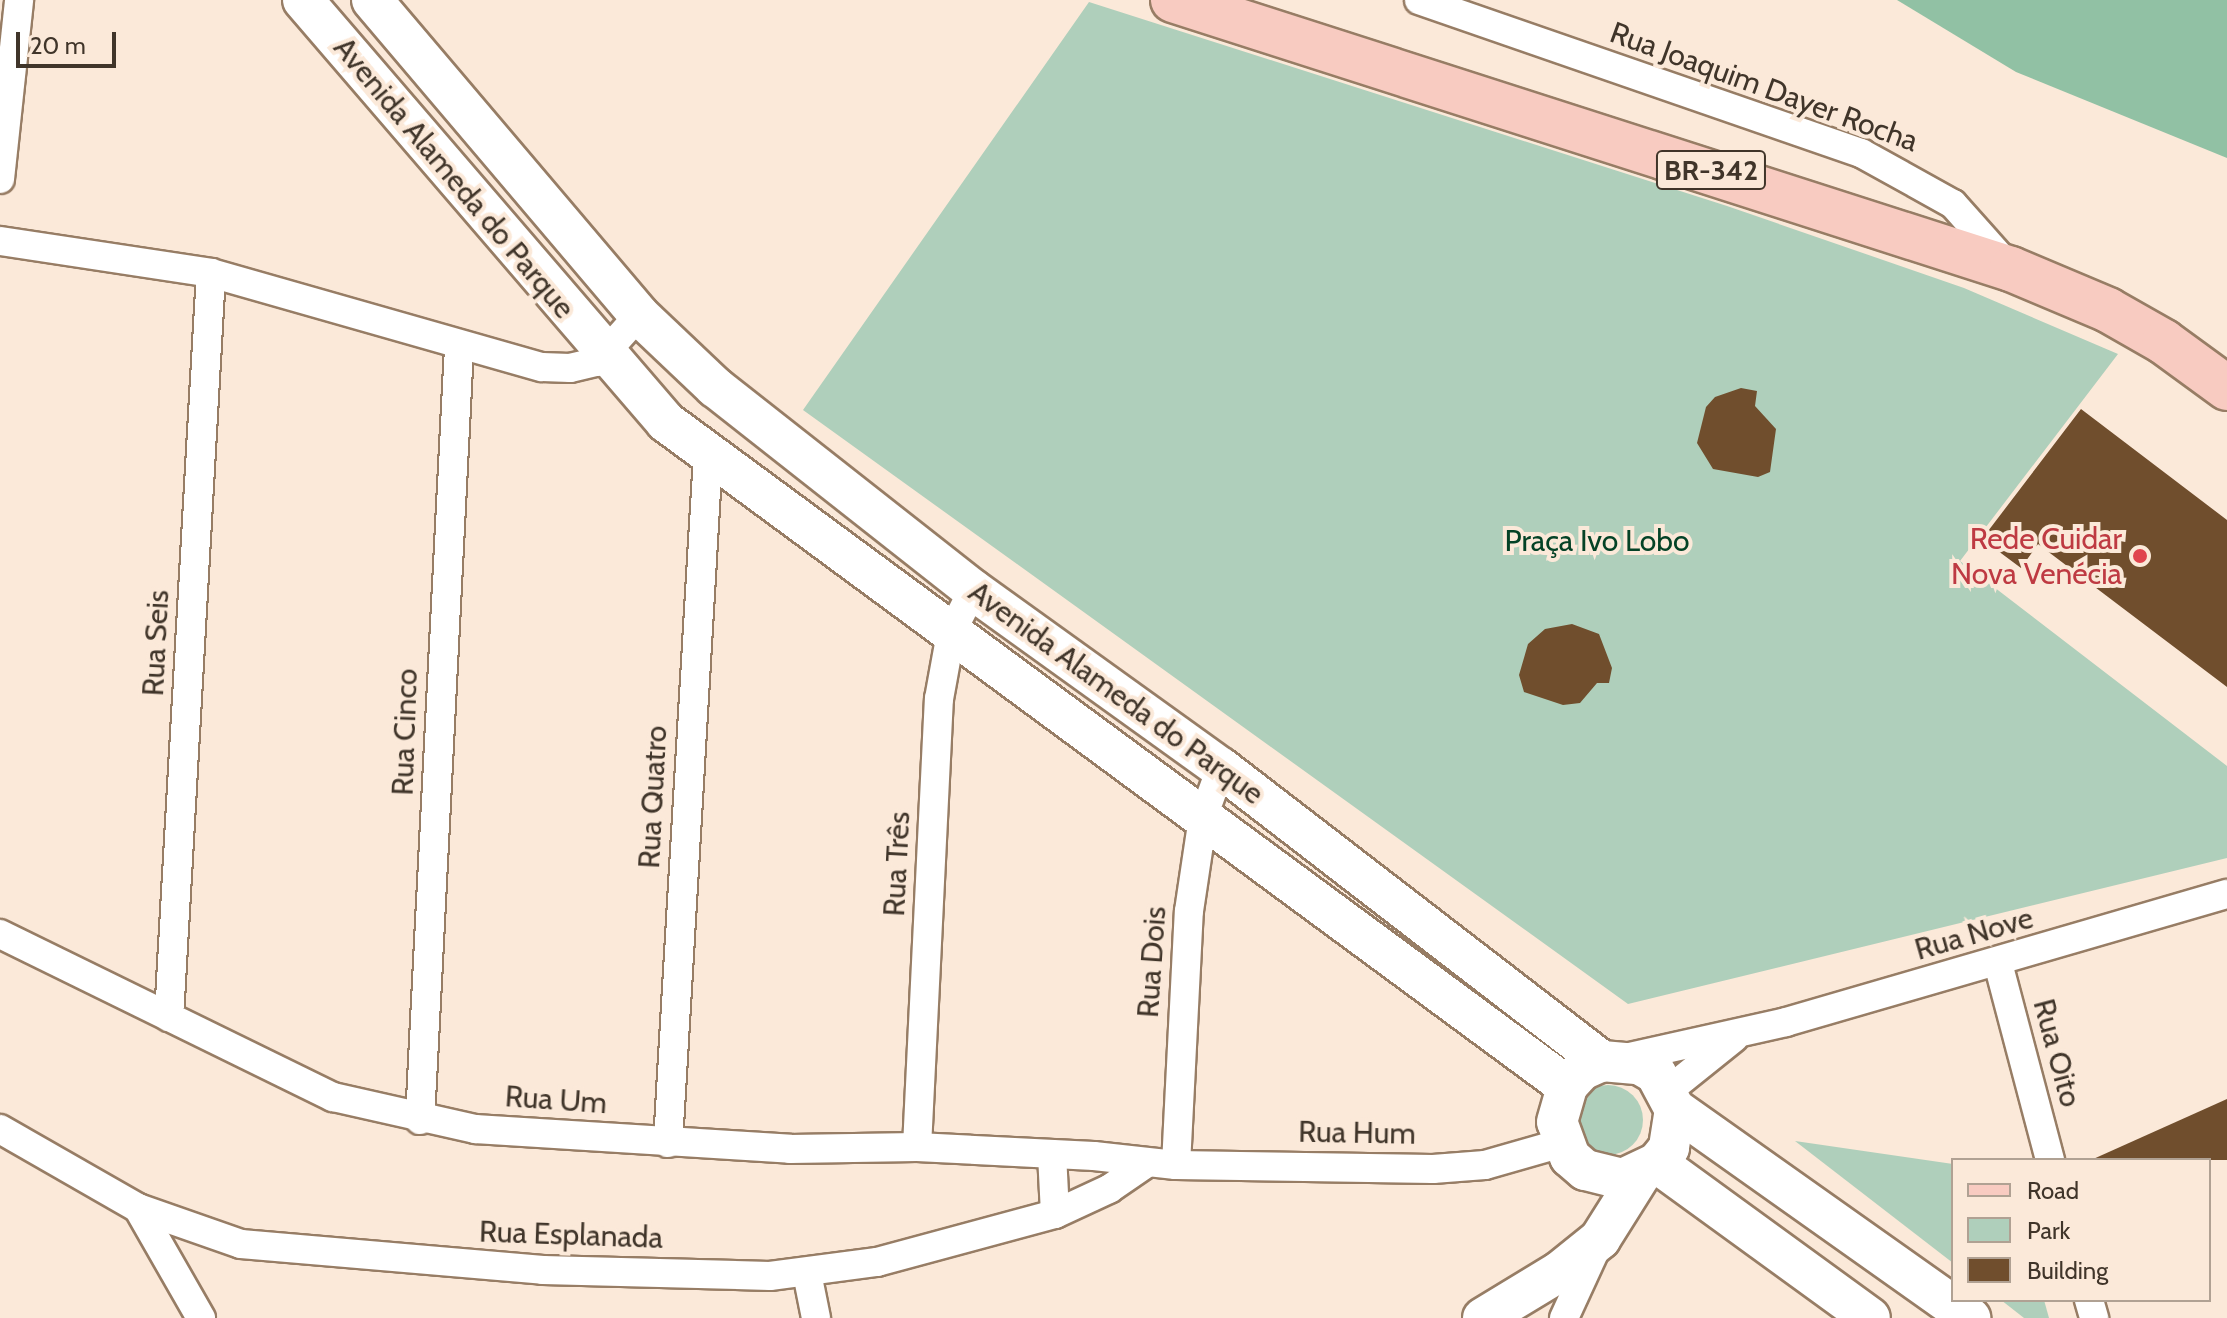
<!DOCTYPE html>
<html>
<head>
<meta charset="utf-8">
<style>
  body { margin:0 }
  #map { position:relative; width:2227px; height:1318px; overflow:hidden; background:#fbe9d9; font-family:Cabin,sans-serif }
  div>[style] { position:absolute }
  .green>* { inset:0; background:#afcfbb }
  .round { border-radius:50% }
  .forest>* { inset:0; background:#91c1a4 }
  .building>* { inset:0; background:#704e2d }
  .roads { filter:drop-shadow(2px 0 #977d65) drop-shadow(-2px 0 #977d65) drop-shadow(0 2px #977d65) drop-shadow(0 -2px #977d65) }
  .street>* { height:28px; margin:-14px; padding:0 14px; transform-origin:14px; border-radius:14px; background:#fff }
  .secondary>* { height:40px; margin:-20px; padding:0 20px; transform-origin:20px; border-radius:20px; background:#fff }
  .primary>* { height:44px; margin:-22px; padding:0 22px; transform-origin:22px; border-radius:22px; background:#f8cbc1 }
  .dots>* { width:22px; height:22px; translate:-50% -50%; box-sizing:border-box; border:4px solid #fbe9d9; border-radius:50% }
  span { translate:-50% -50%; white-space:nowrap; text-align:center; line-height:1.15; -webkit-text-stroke:8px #fbe9d9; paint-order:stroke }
  .shield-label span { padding:2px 6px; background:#fbe9d9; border:2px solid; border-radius:6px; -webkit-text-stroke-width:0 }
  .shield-label { font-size:28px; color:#40352a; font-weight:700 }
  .street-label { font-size:30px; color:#40352a }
  .health-label { font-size:30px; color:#be3a42 }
  .right { translate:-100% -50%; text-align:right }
  .park-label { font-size:30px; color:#044226 }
  .legend { position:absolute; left:1951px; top:1158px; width:260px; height:144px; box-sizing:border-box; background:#fbe9d9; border:2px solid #b0a193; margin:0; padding:10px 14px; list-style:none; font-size:24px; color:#40352a }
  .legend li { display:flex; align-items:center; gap:16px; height:40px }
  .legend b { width:40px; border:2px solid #b0a193 }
  .scale { position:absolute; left:16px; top:32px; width:100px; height:36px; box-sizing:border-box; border:4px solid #40352a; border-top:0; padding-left:10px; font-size:24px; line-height:28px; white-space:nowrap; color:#40352a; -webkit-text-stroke:6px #fbe9d9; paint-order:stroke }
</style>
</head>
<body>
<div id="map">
  <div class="green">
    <i style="clip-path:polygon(1089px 2px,1727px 206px,1964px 288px,2118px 354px,1960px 561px,2227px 766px,2227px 858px,1628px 1004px,803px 410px)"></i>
    <i class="round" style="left:1573px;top:1085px;width:70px;height:70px"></i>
    <i style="clip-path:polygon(1795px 1141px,1953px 1164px,1953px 1263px)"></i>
    <i style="clip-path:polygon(2001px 1300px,2044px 1300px,2049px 1318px,2024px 1318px)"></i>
  </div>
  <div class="forest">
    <i style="clip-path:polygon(1897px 0,2227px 0,2227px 158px,2016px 72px)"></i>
  </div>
  <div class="building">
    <i style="clip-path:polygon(1741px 388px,1757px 391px,1755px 406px,1776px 429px,1770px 472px,1758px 477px,1713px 469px,1697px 443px,1706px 407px,1715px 397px)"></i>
    <i style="clip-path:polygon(2081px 409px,2227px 520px,2227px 687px,2038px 544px,2021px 568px,1982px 539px)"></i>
    <i style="clip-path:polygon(1572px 624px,1599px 634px,1612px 668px,1609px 683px,1597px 683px,1580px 703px,1563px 705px,1524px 692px,1519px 675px,1528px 644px,1545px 629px)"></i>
    <i style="clip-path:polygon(2227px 1099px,2227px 1160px,2091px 1160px)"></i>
  </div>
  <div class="roads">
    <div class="street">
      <i style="left:1419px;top:0;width:468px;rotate:19.1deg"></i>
      <i style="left:1861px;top:153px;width:105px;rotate:29deg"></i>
      <i style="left:1953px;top:204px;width:86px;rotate:48.3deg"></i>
      <i style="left:0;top:179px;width:180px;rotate:-83.9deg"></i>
      <i style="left:0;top:241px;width:213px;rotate:8.6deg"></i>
      <i style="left:211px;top:273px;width:344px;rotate:15.9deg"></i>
      <i style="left:542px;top:367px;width:28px;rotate:2deg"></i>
      <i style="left:570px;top:368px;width:28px;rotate:-13deg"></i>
      <i style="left:597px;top:362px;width:63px;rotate:-48.2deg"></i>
      <i style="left:0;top:934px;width:371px;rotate:26.1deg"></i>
      <i style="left:333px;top:1097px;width:146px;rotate:12.7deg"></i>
      <i style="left:475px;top:1129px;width:316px;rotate:3.6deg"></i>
      <i style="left:790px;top:1149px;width:127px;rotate:-0.9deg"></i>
      <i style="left:917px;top:1147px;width:177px;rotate:2.9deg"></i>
      <i style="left:1094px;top:1156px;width:82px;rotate:6.3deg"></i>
      <i style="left:1176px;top:1165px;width:257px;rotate:0.9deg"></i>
      <i style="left:1433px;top:1169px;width:52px;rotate:-4.4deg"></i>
      <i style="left:1485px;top:1165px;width:80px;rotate:-15.9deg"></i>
      <i style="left:1998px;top:963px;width:204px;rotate:75.2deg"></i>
      <i style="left:169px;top:1017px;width:745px;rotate:-86.77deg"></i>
      <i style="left:1621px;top:1059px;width:169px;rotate:-12.6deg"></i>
      <i style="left:1786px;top:1022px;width:459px;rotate:-16.2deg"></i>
      <i style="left:1669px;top:1090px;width:83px;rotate:-38.7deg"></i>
      <i style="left:420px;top:1120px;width:774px;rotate:-87.11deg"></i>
      <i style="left:0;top:1129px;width:159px;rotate:29.8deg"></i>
      <i style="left:138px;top:1208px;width:109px;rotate:19.3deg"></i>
      <i style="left:241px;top:1244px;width:303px;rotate:4.9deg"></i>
      <i style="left:543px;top:1270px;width:227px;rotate:1.5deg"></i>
      <i style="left:770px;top:1276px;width:108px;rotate:-7.5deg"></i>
      <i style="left:877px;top:1262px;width:184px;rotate:-15.1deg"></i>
      <i style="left:1055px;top:1214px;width:60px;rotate:-24.8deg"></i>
      <i style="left:1109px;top:1189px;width:46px;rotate:-34.4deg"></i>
      <i style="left:668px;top:1143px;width:688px;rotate:-86.67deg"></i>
      <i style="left:917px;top:1147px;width:449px;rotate:-87.2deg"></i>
      <i style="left:939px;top:699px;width:67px;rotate:-79.7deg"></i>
      <i style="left:951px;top:633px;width:48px;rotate:-62.9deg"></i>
      <i style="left:1052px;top:1154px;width:60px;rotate:87.1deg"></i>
      <i style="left:1176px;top:1165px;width:254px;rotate:-87.1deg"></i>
      <i style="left:1189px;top:911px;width:95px;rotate:-81.5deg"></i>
      <i style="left:1203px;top:817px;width:52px;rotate:-69.8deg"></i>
      <i style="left:138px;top:1208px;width:127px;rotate:60.2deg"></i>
      <i style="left:807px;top:1273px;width:46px;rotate:78.7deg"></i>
      <i style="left:2089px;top:1300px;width:19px;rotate:74deg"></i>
      <i style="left:1564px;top:1318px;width:84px;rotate:-65.3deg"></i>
    </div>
    <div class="secondary">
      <i style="left:303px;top:0;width:557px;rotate:49.3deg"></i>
      <i style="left:666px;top:422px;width:1119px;rotate:36.39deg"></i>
      <i style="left:372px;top:0;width:413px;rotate:49.7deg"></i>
      <i style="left:639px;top:315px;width:105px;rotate:43.5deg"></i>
      <i style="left:715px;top:387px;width:328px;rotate:38.2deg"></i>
      <i style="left:973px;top:590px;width:305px;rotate:35.7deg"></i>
      <i style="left:1221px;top:768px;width:481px;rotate:37.6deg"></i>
      <i style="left:1675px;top:1109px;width:39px;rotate:99deg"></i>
      <i style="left:1669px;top:1148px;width:19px;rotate:129deg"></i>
      <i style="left:1657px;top:1163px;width:38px;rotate:155deg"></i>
      <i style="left:1622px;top:1179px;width:38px;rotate:-166deg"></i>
      <i style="left:1585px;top:1170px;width:20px;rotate:-139deg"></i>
      <i style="left:1570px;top:1157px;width:37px;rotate:-110deg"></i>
      <i style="left:1557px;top:1122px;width:37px;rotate:-74deg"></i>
      <i style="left:1567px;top:1086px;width:22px;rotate:-47deg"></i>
      <i style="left:1582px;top:1070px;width:22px;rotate:-24deg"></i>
      <i style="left:1602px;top:1061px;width:37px;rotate:5deg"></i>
      <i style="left:1639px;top:1064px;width:20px;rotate:30deg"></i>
      <i style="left:1656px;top:1074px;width:40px;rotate:62deg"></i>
      <i style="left:1675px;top:1109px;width:362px;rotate:35.3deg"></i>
      <i style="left:1657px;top:1163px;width:263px;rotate:36deg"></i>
      <i style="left:1483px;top:1318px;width:89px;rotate:-31.2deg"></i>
      <i style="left:1559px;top:1272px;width:53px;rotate:-38.8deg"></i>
      <i style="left:1600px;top:1239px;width:77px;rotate:-57.8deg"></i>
    </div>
    <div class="primary">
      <i style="left:1173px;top:0;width:880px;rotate:17.8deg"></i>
      <i style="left:2011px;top:269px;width:105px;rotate:22.9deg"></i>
      <i style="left:2108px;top:310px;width:64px;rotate:29.7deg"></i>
      <i style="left:2164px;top:342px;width:78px;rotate:36.1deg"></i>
    </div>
  </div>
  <div class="dots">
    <i style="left:2140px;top:556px;background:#e0444e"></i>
  </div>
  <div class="shield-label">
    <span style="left:1711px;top:170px">BR-342</span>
  </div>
  <div class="street-label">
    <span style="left:1764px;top:87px;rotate:20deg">Rua Joaquim Dayer Rocha</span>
    <span style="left:454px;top:178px;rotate:50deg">Avenida Alameda do Parque</span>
    <span style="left:156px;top:643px;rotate:-87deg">Rua Seis</span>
    <span style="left:1116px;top:693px;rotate:36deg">Avenida Alameda do Parque</span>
    <span style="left:405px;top:732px;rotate:-88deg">Rua Cinco</span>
    <span style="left:653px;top:797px;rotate:-87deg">Rua Quatro</span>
    <span style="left:897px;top:864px;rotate:-87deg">Rua Três</span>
    <span style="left:1974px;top:934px;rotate:-16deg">Rua Nove</span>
    <span style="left:1152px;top:962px;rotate:-86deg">Rua Dois</span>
    <span style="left:2057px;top:1053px;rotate:75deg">Rua Oito</span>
    <span style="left:556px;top:1100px;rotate:4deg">Rua Um</span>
    <span style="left:1357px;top:1133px;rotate:1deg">Rua Hum</span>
    <span style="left:571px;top:1235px;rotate:2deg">Rua Esplanada</span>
  </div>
  <div class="health-label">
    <span class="right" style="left:2122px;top:556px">Rede Cuidar<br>Nova Venécia</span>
  </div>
  <div class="park-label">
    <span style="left:1597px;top:541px">Praça Ivo Lobo</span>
  </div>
  <ul class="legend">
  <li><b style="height:10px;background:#f8cbc1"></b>Road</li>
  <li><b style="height:22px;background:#afcfbb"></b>Park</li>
  <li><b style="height:22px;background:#704e2d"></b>Building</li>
  </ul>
  <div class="scale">20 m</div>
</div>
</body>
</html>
